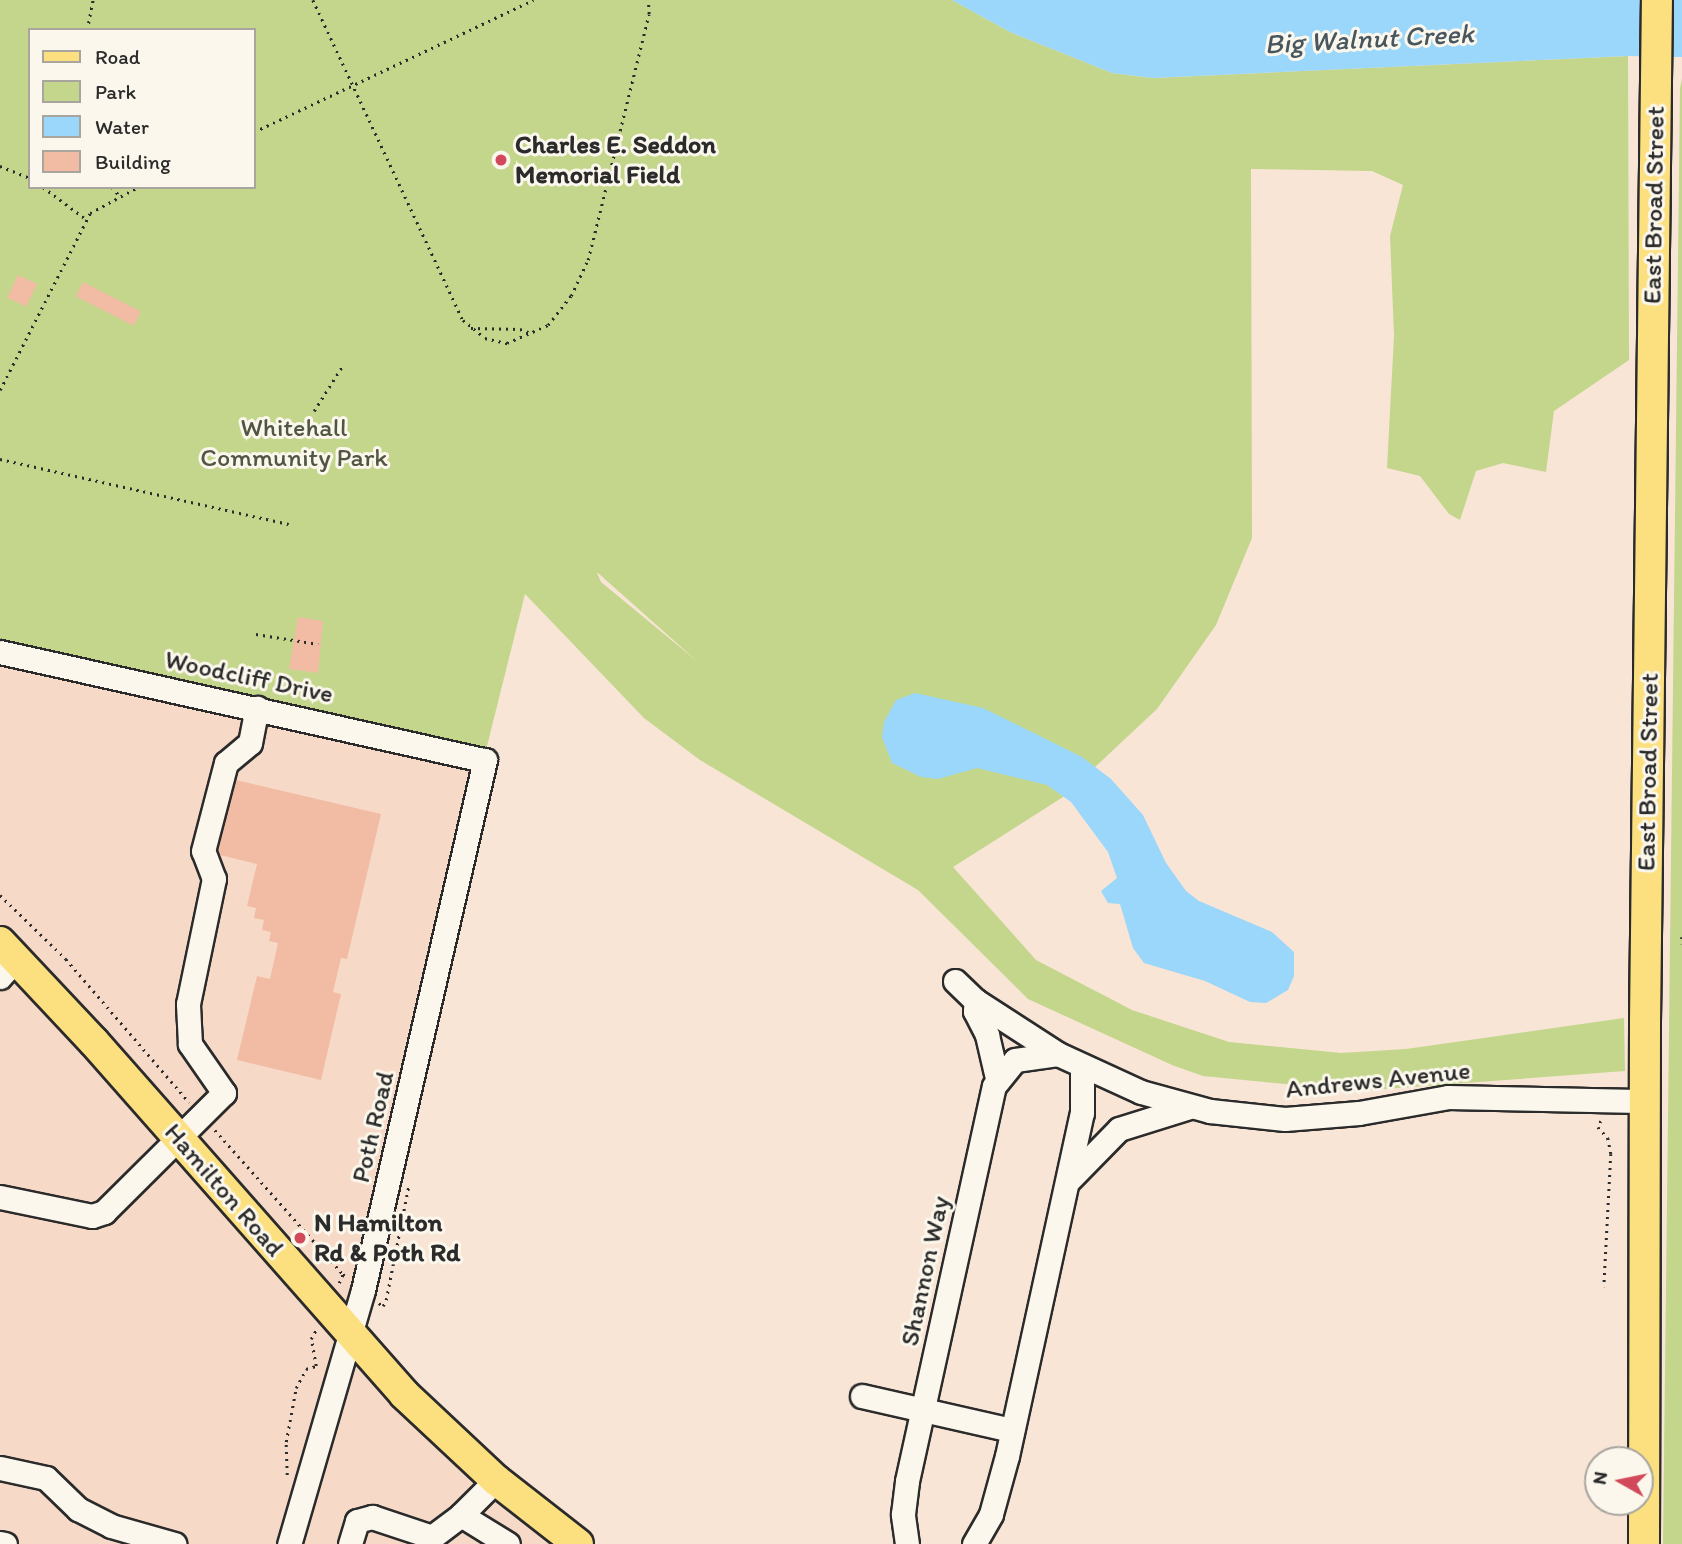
<!DOCTYPE html>
<html>
<head>
<meta charset="utf-8">
<style>
  body { margin:0 }
  #map { position:relative; width:1682px; height:1544px; overflow:hidden; background:#f8e5d6; font-family:Itim,sans-serif }
  div>[style] { position:absolute }
  .built>* { inset:0; background:#f6d9c7 }
  .green>* { inset:0; background:#c3d68c }
  .water>* { inset:0; background:#9ad7fb }
  .building>* { inset:0; background:#f1bca3; transform-origin:0 0 }
  .path>* { height:2.5px; margin-top:-1.25px; transform-origin:0; background:repeating-linear-gradient(90deg,#2b2b2b 0 2px,transparent 0 7px) }
  .roads { filter:drop-shadow(2px 0 #2b2b2b) drop-shadow(-2px 0 #2b2b2b) drop-shadow(0 2px #2b2b2b) drop-shadow(0 -2px #2b2b2b) }
  .minor>* { height:23px; margin:-11.5px; padding:0 11.5px; transform-origin:11.5px; border-radius:11.5px; background:#fbf7ec }
  .major>* { height:30px; margin:-15px; padding:0 15px; transform-origin:15px; border-radius:15px; background:#fce080 }
  .dots>* { width:19px; height:19px; translate:-50% -50%; box-sizing:border-box; border:4px solid #fbf7ec; border-radius:50% }
  span { translate:-50% -50%; white-space:nowrap; text-align:center; line-height:1.15; -webkit-text-stroke:6px #fbf7ec; paint-order:stroke }
  .poi-label { font-size:26px; color:#2b2b2b; font-weight:700 }
  .left { translate:0 -50%; text-align:left }
  .street-label { font-size:26px; color:#2b2b2b }
  .park-label { font-size:26px; color:#515643 }
  .water-label { font-size:28px; color:#47565f; font-style:italic }
  .legend { position:absolute; left:28px; top:28px; width:228px; height:161px; box-sizing:border-box; background:#fbf7ec; border:2px solid #a8a59f; margin:0; padding:9px 12px; list-style:none; font-size:21px; color:#2b2b2b }
  .legend li { display:flex; align-items:center; gap:14px; height:35px }
  .legend b { width:35px; border:2px solid #a8a59f }
  .north { position:absolute; left:1584px; top:1446px; width:70px; height:70px; box-sizing:border-box; background:#fbf7ec; border:2px solid #a8a59f; border-radius:50%; rotate:279deg; font-size:19px; font-weight:700; line-height:28px; text-align:center; color:#2b2b2b }
  .north::after { content:''; display:block; margin:auto; width:24px; height:32px; background:#d1495b; clip-path:polygon(50% 0,100% 100%,50% 72%,0 100%) }
</style>
</head>
<body>
<div id="map">
  <div class="built">
    <i style="clip-path:polygon(0 643px,486px 750px,346px 1336px,577px 1544px,0 1544px)"></i>
  </div>
  <div class="green">
    <i style="clip-path:polygon(evenodd,0 0,952px 0,1010px 32px,1112px 73px,1153px 78px,1628px 56px,1629px 360px,1554px 411px,1546px 472px,1503px 463px,1476px 471px,1460px 520px,1449px 514px,1420px 476px,1387px 468px,1394px 336px,1390px 236px,1403px 185px,1372px 171px,1251px 169px,1252px 538px,1216px 625px,1157px 709px,1063px 797px,953px 867px,1036px 960px,1132px 1010px,1229px 1042px,1341px 1053px,1406px 1049px,1624px 1018px,1625px 1071px,1357px 1091px,1203px 1076px,1172px 1065px,1028px 999px,918px 890px,700px 760px,644px 718px,525px 594px,486px 750px,0 643px,0 0,30px 30px,254px 30px,254px 187px,30px 187px,30px 30px,0 0,597px 573px,598px 573px,698px 662px,601px 582px,597px 573px)"></i>
    <i style="clip-path:polygon(1682px 79px,1682px 1544px,1663px 1544px,1680px 88px)"></i>
  </div>
  <div class="water">
    <i style="clip-path:polygon(952px 0,1682px 0,1682px 57px,1628px 56px,1153px 78px,1112px 73px,1010px 32px)"></i>
    <i style="clip-path:polygon(915px 693px,983px 708px,1082px 757px,1111px 779px,1143px 815px,1166px 863px,1186px 891px,1199px 901px,1272px 932px,1294px 952px,1294px 976px,1288px 990px,1266px 1003px,1250px 1002px,1205px 981px,1144px 963px,1133px 948px,1120px 904px,1108px 903px,1101px 891px,1117px 878px,1108px 852px,1071px 802px,1047px 785px,977px 768px,938px 779px,921px 777px,892px 763px,882px 737px,884px 722px,896px 700px)"></i>
  </div>
  <div class="building">
    <i style="left:18px;top:275px;width:21px;height:25px;rotate:25deg"></i>
    <i style="left:83px;top:282px;width:65px;height:16px;rotate:27deg"></i>
    <i style="clip-path:polygon(298px 617px,323px 621px,318px 673px,289px 669px)"></i>
    <i style="clip-path:polygon(236px 780px,381px 814px,347px 959px,341px 958px,333px 992px,341px 994px,321px 1080px,237px 1060px,257px 976px,270px 979px,278px 943px,269px 941px,271px 932px,262px 930px,264px 920px,254px 918px,256px 908px,247px 906px,257px 864px,220px 855px,218px 850px)"></i>
  </div>
  <div class="path">
    <i style="left:313px;top:0;width:353px;rotate:64.9deg"></i>
    <i style="left:463px;top:320px;width:28px;rotate:39deg"></i>
    <i style="left:485px;top:338px;width:23px;rotate:13deg"></i>
    <i style="left:507px;top:343px;width:45px;rotate:-23.7deg"></i>
    <i style="left:548px;top:325px;width:37px;rotate:-52deg"></i>
    <i style="left:571px;top:296px;width:40px;rotate:-65deg"></i>
    <i style="left:588px;top:260px;width:253px;rotate:-76.1deg"></i>
    <i style="left:649px;top:14px;width:14px;rotate:-94deg"></i>
    <i style="left:87px;top:30px;width:31px;rotate:-79deg"></i>
    <i style="left:254px;top:132px;width:309px;rotate:-25.3deg"></i>
    <i style="left:0;top:166px;width:32px;rotate:22deg"></i>
    <i style="left:43px;top:187px;width:54px;rotate:36.7deg"></i>
    <i style="left:112px;top:187px;width:11px;rotate:49deg"></i>
    <i style="left:471px;top:328px;width:49px;rotate:1.2deg"></i>
    <i style="left:520px;top:329px;width:14px;rotate:21deg"></i>
    <i style="left:0;top:390px;width:199px;rotate:-63deg"></i>
    <i style="left:90px;top:213px;width:55px;rotate:-28.4deg"></i>
    <i style="left:314px;top:411px;width:54px;rotate:-57.8deg"></i>
    <i style="left:0;top:459px;width:296px;rotate:12.7deg"></i>
    <i style="left:256px;top:634px;width:63px;rotate:9.2deg"></i>
    <i style="left:0;top:895px;width:92px;rotate:44.1deg"></i>
    <i style="left:66px;top:959px;width:189px;rotate:49.3deg"></i>
    <i style="left:1682px;top:937px;width:7px;rotate:90deg"></i>
    <i style="left:1601px;top:1121px;width:7px;rotate:117deg"></i>
    <i style="left:1598px;top:1127px;width:15px;rotate:48deg"></i>
    <i style="left:1608px;top:1138px;width:16px;rotate:79deg"></i>
    <i style="left:1611px;top:1154px;width:133px;rotate:93deg"></i>
    <i style="left:215px;top:1130px;width:193px;rotate:48.4deg"></i>
    <i style="left:339px;top:1283px;width:10px;rotate:-66deg"></i>
    <i style="left:343px;top:1274px;width:4px;rotate:45deg"></i>
    <i style="left:379px;top:1303px;width:5px;rotate:37deg"></i>
    <i style="left:383px;top:1306px;width:7px;rotate:-63deg"></i>
    <i style="left:386px;top:1300px;width:118px;rotate:-78.8deg"></i>
    <i style="left:287px;top:1475px;width:33px;rotate:-92deg"></i>
    <i style="left:286px;top:1442px;width:55px;rotate:-79.5deg"></i>
    <i style="left:296px;top:1388px;width:21px;rotate:-62deg"></i>
    <i style="left:306px;top:1369px;width:10px;rotate:-17deg"></i>
    <i style="left:316px;top:1366px;width:27px;rotate:-100deg"></i>
    <i style="left:311px;top:1339px;width:10px;rotate:-61deg"></i>
  </div>
  <div class="roads">
    <div class="minor">
      <i style="left:0;top:652px;width:497px;rotate:12.6deg"></i>
      <i style="left:485px;top:760px;width:544px;rotate:102.96deg"></i>
      <i style="left:363px;top:1290px;width:265px;rotate:106.2deg"></i>
      <i style="left:0;top:977px;width:25px;rotate:-48deg"></i>
      <i style="left:955px;top:981px;width:29px;rotate:44deg"></i>
      <i style="left:976px;top:1001px;width:98px;rotate:32.9deg"></i>
      <i style="left:1058px;top:1054px;width:91px;rotate:24.6deg"></i>
      <i style="left:1141px;top:1092px;width:72px;rotate:15.4deg"></i>
      <i style="left:1210px;top:1111px;width:75px;rotate:6.1deg"></i>
      <i style="left:1285px;top:1119px;width:74px;rotate:-4.6deg"></i>
      <i style="left:1359px;top:1113px;width:90px;rotate:-10.2deg"></i>
      <i style="left:1448px;top:1097px;width:197px;rotate:1.2deg"></i>
      <i style="left:976px;top:1001px;width:10px;rotate:96deg"></i>
      <i style="left:975px;top:1011px;width:27px;rotate:63deg"></i>
      <i style="left:987px;top:1035px;width:44px;rotate:76.9deg"></i>
      <i style="left:1070px;top:1179px;width:70px;rotate:-45.6deg"></i>
      <i style="left:1119px;top:1129px;width:73px;rotate:-17.4deg"></i>
      <i style="left:0;top:1197px;width:94px;rotate:11.7deg"></i>
      <i style="left:92px;top:1216px;width:13px;rotate:-18deg"></i>
      <i style="left:104px;top:1212px;width:169px;rotate:-44.8deg"></i>
      <i style="left:224px;top:1093px;width:60px;rotate:-124.8deg"></i>
      <i style="left:190px;top:1044px;width:40px;rotate:-92.9deg"></i>
      <i style="left:188px;top:1004px;width:128px;rotate:-78.3deg"></i>
      <i style="left:214px;top:879px;width:30px;rotate:-111deg"></i>
      <i style="left:203px;top:851px;width:91px;rotate:-75.4deg"></i>
      <i style="left:226px;top:763px;width:31px;rotate:-40deg"></i>
      <i style="left:250px;top:743px;width:36px;rotate:-79deg"></i>
      <i style="left:862px;top:1396px;width:154px;rotate:12.8deg"></i>
      <i style="left:0;top:1468px;width:47px;rotate:12.3deg"></i>
      <i style="left:46px;top:1478px;width:45px;rotate:44.1deg"></i>
      <i style="left:78px;top:1509px;width:37px;rotate:27deg"></i>
      <i style="left:111px;top:1526px;width:66px;rotate:15.9deg"></i>
      <i style="left:461px;top:1515px;width:49px;rotate:-45deg"></i>
      <i style="left:0;top:1543px;width:5px;rotate:11deg"></i>
      <i style="left:350px;top:1544px;width:24px;rotate:-73deg"></i>
      <i style="left:357px;top:1521px;width:16px;rotate:-15deg"></i>
      <i style="left:372px;top:1517px;width:63px;rotate:18.4deg"></i>
      <i style="left:432px;top:1537px;width:36px;rotate:-37deg"></i>
      <i style="left:461px;top:1515px;width:55px;rotate:31.7deg"></i>
      <i style="left:907px;top:1544px;width:30px;rotate:-98deg"></i>
      <i style="left:903px;top:1514px;width:33px;rotate:-83deg"></i>
      <i style="left:907px;top:1481px;width:404px;rotate:-77.6deg"></i>
      <i style="left:994px;top:1086px;width:33px;rotate:-51deg"></i>
      <i style="left:1015px;top:1060px;width:43px;rotate:-7.9deg"></i>
      <i style="left:974px;top:1544px;width:34px;rotate:-60deg"></i>
      <i style="left:991px;top:1514px;width:60px;rotate:-74.6deg"></i>
      <i style="left:1007px;top:1456px;width:351px;rotate:-77.7deg"></i>
      <i style="left:1082px;top:1113px;width:46px;rotate:-90deg"></i>
    </div>
    <div class="major">
      <i style="left:0;top:942px;width:137px;rotate:46.8deg"></i>
      <i style="left:94px;top:1042px;width:469px;rotate:48.6deg"></i>
      <i style="left:404px;top:1394px;width:126px;rotate:43.1deg"></i>
      <i style="left:496px;top:1480px;width:104px;rotate:38deg"></i>
      <i style="left:1644px;top:1544px;width:523px;rotate:-89.89deg"></i>
      <i style="left:1645px;top:1021px;width:1021px;rotate:-89.33deg"></i>
    </div>
  </div>
  <div class="dots">
    <i style="left:501px;top:160px;background:#d1495b"></i>
    <i style="left:300px;top:1238px;background:#d1495b"></i>
  </div>
  <div class="poi-label">
    <span class="left" style="left:515px;top:160px">Charles E. Seddon<br>Memorial Field</span>
    <span class="left" style="left:314px;top:1238px">N Hamilton<br>Rd &amp; Poth Rd</span>
  </div>
  <div class="street-label">
    <span style="left:1654px;top:205px;rotate:-89deg">East Broad Street</span>
    <span style="left:249px;top:677px;rotate:12deg">Woodcliff Drive</span>
    <span style="left:1648px;top:772px;rotate:-89deg">East Broad Street</span>
    <span style="left:1378px;top:1080px;rotate:-6deg">Andrews Avenue</span>
    <span style="left:373px;top:1127px;rotate:-77deg">Poth Road</span>
    <span style="left:224px;top:1190px;rotate:49deg">Hamilton Road</span>
    <span style="left:925px;top:1271px;rotate:-78deg">Shannon Way</span>
  </div>
  <div class="park-label">
    <span style="left:294px;top:443px">Whitehall<br>Community Park</span>
  </div>
  <div class="water-label">
    <span style="left:1369px;top:38px;rotate:-3deg">Big Walnut Creek</span>
  </div>
  <ul class="legend">
  <li><b style="height:9px;background:#fce080"></b>Road</li>
  <li><b style="height:19px;background:#c3d68c"></b>Park</li>
  <li><b style="height:19px;background:#9ad7fb"></b>Water</li>
  <li><b style="height:19px;background:#f1bca3"></b>Building</li>
  </ul>
  <div class="north">N</div>
</div>
</body>
</html>
